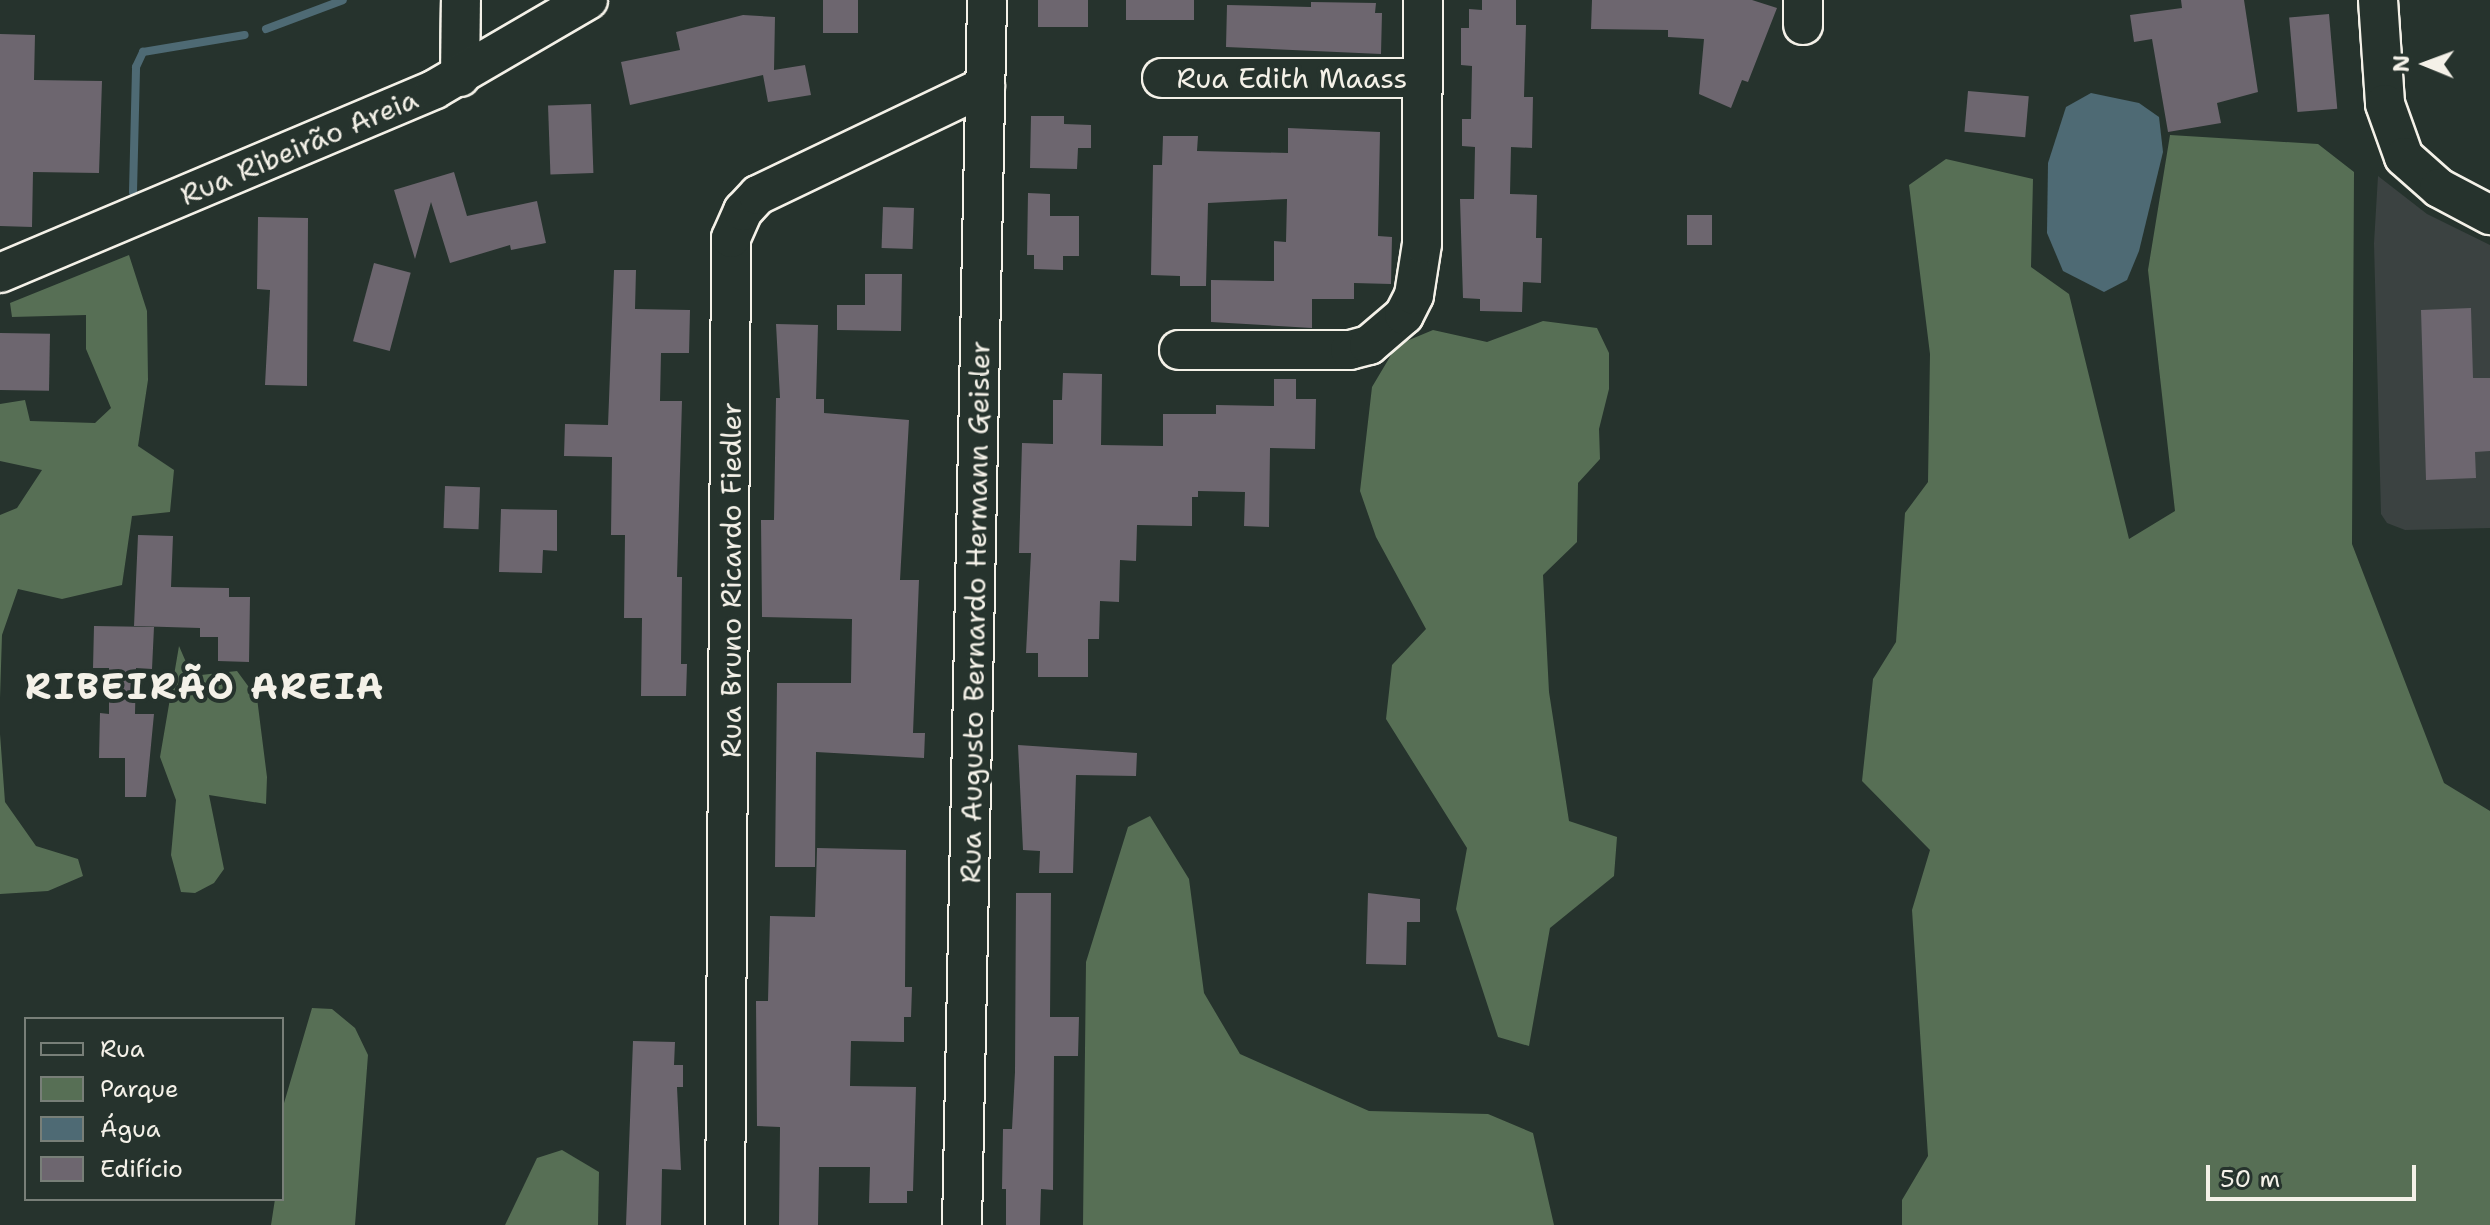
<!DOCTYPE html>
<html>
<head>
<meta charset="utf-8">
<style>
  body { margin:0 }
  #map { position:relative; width:2490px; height:1225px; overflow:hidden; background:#26332d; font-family:"Shantell Sans",sans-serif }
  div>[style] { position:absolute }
  .built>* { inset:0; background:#3b4241 }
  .green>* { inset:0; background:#576f55 }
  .water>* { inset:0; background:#4e6a74 }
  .stream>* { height:8px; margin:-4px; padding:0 4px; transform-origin:4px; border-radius:4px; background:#4e6a74 }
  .building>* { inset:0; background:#6d666f; transform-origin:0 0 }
  .roads { filter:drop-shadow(2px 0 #f4f1e8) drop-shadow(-2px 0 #f4f1e8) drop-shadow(0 2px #f4f1e8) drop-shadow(0 -2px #f4f1e8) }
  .minor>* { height:38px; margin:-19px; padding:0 19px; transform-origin:19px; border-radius:19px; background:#26332d }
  span { translate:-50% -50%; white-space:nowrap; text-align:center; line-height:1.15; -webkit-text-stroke:8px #26332d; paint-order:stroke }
  .street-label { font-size:28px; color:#f4f1e8 }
  .district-label { font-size:36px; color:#f4f1e8; font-weight:700; letter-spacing:2px }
  .legend { position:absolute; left:24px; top:1017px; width:260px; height:184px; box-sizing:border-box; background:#26332d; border:2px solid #787f78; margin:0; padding:10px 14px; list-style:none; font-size:24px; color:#f4f1e8 }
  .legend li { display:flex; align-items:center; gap:16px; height:40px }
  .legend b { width:40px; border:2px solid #787f78 }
  .north { position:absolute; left:2386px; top:24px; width:80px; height:80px; -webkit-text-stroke:6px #26332d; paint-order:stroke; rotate:271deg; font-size:22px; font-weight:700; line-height:32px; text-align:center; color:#f4f1e8 }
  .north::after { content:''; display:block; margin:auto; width:28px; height:36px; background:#f4f1e8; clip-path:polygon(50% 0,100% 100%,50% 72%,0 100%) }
  .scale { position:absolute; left:2206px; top:1165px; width:210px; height:36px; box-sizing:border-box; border:4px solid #f4f1e8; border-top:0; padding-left:10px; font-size:24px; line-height:28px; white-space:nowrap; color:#f4f1e8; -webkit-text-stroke:6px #26332d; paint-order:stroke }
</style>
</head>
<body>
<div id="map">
  <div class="built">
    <i style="clip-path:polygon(2378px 176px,2427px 214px,2490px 245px,2490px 528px,2405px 530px,2387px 523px,2381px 514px,2374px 243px)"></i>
  </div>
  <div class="green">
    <i style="clip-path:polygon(2170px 135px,2318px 144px,2354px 172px,2352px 544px,2444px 783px,2490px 811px,2490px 1225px,1902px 1225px,1902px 1200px,1928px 1156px,1912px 910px,1930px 850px,1862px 781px,1873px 679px,1896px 642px,1905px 513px,1928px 482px,1930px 354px,1909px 185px,1946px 159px,2033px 179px,2031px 267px,2069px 294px,2129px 539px,2175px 511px,2148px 270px)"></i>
    <i style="clip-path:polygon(129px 255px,147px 311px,148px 380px,138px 446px,174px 470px,170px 512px,132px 516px,122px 585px,62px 599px,18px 589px,2px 635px,0 698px,0 515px,17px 508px,42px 470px,0 461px,0 404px,25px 400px,30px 421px,95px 423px,111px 408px,86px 349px,86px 315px,12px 317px,10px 303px)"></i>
    <i style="clip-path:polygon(1543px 321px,1597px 328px,1609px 353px,1609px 389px,1599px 429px,1600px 459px,1578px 483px,1577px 542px,1543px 575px,1549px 692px,1569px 821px,1617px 837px,1614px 876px,1550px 928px,1529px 1046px,1498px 1037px,1456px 909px,1467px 848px,1386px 719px,1392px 665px,1426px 629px,1376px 537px,1360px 491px,1372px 387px,1397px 345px,1433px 330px,1487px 342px)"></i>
    <i style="clip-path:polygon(179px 646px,192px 676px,237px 671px,257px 698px,267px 777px,266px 804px,209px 795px,224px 869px,214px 883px,195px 893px,181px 892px,171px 855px,176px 800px,160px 757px)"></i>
    <i style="clip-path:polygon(0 734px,5px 802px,36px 846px,78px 859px,83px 876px,48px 891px,0 894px)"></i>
    <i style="clip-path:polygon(1150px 816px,1189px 879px,1204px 993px,1240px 1054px,1369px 1111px,1488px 1114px,1533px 1133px,1554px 1225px,1083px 1225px,1086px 962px,1128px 827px)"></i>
    <i style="clip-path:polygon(312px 1008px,332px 1009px,355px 1028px,368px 1055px,355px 1225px,271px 1225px,275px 1199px,282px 1199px,282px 1110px)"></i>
    <i style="clip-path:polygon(562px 1150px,599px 1172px,598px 1225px,505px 1225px,537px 1158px)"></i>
  </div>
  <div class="water">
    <i style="clip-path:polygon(2091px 93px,2139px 103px,2159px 117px,2163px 152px,2139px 251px,2127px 280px,2104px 292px,2063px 271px,2047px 233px,2048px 163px,2066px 107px)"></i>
  </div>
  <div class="stream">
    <i style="left:266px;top:29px;width:82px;rotate:-20.6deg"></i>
    <i style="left:133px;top:192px;width:125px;rotate:-88.6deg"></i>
    <i style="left:136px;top:67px;width:17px;rotate:-65deg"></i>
    <i style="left:143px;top:52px;width:103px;rotate:-9.5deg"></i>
  </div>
  <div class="building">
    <i style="left:823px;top:0;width:35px;height:33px"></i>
    <i style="left:1038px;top:0;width:50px;height:27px"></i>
    <i style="left:1126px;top:0;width:68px;height:20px"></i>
    <i style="clip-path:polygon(1482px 0,1516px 0,1516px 25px,1526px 25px,1524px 97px,1533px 97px,1532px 148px,1511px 147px,1510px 194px,1537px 195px,1536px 238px,1542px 238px,1541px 283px,1523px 282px,1522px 312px,1480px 311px,1480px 299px,1463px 298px,1460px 199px,1474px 199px,1475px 147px,1462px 146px,1462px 119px,1471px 119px,1472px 66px,1461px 65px,1461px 28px,1469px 28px,1469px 9px,1482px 10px)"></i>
    <i style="clip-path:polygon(1592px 0,1752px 0,1777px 8px,1748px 82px,1742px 80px,1731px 108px,1699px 94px,1704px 39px,1668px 37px,1668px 30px,1591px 29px)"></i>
    <i style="clip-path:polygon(2181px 0,2244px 0,2258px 92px,2217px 103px,2221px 123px,2168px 132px,2152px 39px,2134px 42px,2130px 15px,2182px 8px)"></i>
    <i style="clip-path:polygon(1311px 2px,1376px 3px,1375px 13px,1382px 13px,1381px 54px,1226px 47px,1227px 5px,1311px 7px)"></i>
    <i style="left:2329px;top:14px;width:95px;height:40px;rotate:85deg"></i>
    <i style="clip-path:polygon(743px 15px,775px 17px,774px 70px,805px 65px,811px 95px,768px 102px,763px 75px,630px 105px,621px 62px,680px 50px,676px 32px)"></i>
    <i style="clip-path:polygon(0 34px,35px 35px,34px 80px,102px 81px,99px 173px,33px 172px,32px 227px,0 226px)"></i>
    <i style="left:1968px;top:91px;width:61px;height:41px;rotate:5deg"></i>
    <i style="left:591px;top:104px;width:69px;height:43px;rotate:88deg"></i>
    <i style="clip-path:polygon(1031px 116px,1064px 116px,1064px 124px,1091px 125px,1091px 148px,1078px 148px,1077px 169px,1030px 168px)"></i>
    <i style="clip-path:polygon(1288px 128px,1380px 132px,1378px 236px,1392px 237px,1391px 284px,1354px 283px,1354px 299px,1312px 299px,1312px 328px,1211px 322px,1211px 280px,1274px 281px,1274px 241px,1286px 242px,1287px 199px,1208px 203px,1206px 286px,1180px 286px,1180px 276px,1151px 275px,1153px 165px,1162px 165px,1163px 136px,1198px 136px,1197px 151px,1288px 153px)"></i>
    <i style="clip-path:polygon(454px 172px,467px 216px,537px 201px,546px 243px,511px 250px,510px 245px,450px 263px,431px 202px,415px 259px,394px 190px)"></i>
    <i style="clip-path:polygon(1028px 193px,1050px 194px,1050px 216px,1079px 216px,1079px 256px,1063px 256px,1063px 270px,1034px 269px,1034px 255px,1027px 255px)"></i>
    <i style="left:883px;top:207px;width:31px;height:41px;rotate:2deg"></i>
    <i style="left:1687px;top:215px;width:25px;height:30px"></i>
    <i style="clip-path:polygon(258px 217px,308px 218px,307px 386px,265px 385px,270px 290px,257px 289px)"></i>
    <i style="left:374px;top:263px;width:38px;height:81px;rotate:15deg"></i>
    <i style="clip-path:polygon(614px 270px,636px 270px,635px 309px,690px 310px,689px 353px,661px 353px,660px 401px,682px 401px,677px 577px,682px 577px,681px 664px,687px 664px,686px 696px,641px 696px,642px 618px,624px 618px,625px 535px,611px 535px,612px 457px,564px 456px,565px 424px,608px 425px)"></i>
    <i style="clip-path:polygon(865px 274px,902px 274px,901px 331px,837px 330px,837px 305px,865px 305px)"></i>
    <i style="clip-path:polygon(2471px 308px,2473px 378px,2490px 378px,2490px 451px,2475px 452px,2476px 478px,2426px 480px,2421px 310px)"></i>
    <i style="clip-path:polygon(776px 324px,818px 325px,816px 399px,824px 399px,824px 413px,909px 420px,900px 580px,919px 580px,913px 733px,925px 733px,924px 758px,816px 752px,815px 867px,775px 867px,777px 683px,851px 683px,852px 619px,762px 617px,761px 520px,774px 520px,776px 398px,780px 398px)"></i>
    <i style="left:0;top:333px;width:50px;height:57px;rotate:1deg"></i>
    <i style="clip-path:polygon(1063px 373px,1102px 374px,1101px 445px,1163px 446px,1163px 414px,1216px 414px,1216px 405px,1274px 406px,1274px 379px,1296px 379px,1296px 399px,1316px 399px,1315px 449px,1270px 448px,1269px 527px,1244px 526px,1245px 492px,1198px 491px,1198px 497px,1192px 497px,1192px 526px,1137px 525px,1136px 561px,1120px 560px,1119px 602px,1100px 601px,1099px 639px,1088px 639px,1088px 677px,1038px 677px,1038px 653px,1026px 653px,1031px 553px,1019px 553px,1022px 443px,1053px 444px,1053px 400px,1062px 400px)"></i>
    <i style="left:445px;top:486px;width:35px;height:42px;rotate:2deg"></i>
    <i style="clip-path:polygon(501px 509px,557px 510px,557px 551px,543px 550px,542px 573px,499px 572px)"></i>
    <i style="clip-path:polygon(138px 535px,173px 536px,171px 587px,229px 588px,229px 597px,250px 597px,249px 662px,218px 661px,218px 637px,200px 637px,200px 628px,134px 626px)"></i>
    <i style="clip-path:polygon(94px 626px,154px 627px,152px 669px,136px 668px,135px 714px,154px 714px,146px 797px,125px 797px,125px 758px,99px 758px,100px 713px,109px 714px,109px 668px,93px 668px)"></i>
    <i style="clip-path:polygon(1018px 745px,1137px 753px,1136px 776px,1076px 775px,1073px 873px,1039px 873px,1040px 851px,1023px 850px)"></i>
    <i style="clip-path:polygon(817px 848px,906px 850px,905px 987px,912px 987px,911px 1017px,904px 1017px,904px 1042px,851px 1041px,850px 1086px,916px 1087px,913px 1191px,907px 1191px,907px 1203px,869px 1203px,870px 1167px,819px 1167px,818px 1225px,779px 1225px,780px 1127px,757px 1126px,756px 1001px,768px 1001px,770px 916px,815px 917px)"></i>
    <i style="clip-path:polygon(1016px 893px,1051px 893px,1050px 1017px,1079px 1017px,1078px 1056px,1054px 1056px,1053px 1190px,1041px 1189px,1040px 1225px,1006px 1225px,1006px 1189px,1002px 1189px,1003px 1129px,1012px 1129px,1015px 1072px)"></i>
    <i style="clip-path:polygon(1368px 893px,1420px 899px,1420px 922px,1407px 922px,1406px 965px,1366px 964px)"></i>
    <i style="clip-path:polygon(633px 1041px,675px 1042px,674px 1065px,683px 1065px,683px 1087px,677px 1087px,681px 1170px,662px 1169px,661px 1225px,626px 1225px)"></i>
  </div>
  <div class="roads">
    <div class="minor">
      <i style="left:1803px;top:0;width:25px;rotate:90deg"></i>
      <i style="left:2378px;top:0;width:104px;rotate:86.1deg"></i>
      <i style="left:2385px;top:104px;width:56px;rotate:70.3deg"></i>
      <i style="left:2404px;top:157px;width:47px;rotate:41.5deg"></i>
      <i style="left:2439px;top:188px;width:58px;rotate:27.9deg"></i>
      <i style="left:460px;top:77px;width:77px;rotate:-89.3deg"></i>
      <i style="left:1162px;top:78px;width:261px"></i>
      <i style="left:0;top:273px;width:472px;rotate:-22.9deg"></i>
      <i style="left:435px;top:89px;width:177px;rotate:-30.2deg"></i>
      <i style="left:1179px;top:350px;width:171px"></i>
      <i style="left:1350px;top:350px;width:20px;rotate:-15deg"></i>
      <i style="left:1369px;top:345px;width:46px;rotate:-40.6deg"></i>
      <i style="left:1404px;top:315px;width:22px;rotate:-63deg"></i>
      <i style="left:1414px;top:295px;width:52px;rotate:-81.1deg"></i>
      <i style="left:1422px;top:244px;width:244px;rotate:-89.8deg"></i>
      <i style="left:725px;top:1225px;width:987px;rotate:-89.65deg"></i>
      <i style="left:731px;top:238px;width:30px;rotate:-66deg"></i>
      <i style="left:743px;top:211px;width:22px;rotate:-47deg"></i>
      <i style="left:758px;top:195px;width:252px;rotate:-25.6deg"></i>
      <i style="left:962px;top:1225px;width:1225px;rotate:-88.83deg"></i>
    </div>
  </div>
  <div class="street-label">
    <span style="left:1292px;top:78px">Rua Edith Maass</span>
    <span style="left:299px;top:147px;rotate:-23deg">Rua Ribeirão Areia</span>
    <span style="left:731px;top:580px;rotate:-90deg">Rua Bruno Ricardo Fiedler</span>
    <span style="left:975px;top:612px;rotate:-89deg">Rua Augusto Bernardo Hermann Geisler</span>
  </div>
  <div class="district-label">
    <span style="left:205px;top:687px">RIBEIRÃO AREIA</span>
  </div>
  <ul class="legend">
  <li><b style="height:10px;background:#26332d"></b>Rua</li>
  <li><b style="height:22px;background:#576f55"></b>Parque</li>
  <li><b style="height:22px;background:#4e6a74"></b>Água</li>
  <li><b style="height:22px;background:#6d666f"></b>Edifício</li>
  </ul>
  <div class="north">N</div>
  <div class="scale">50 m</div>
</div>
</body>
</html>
